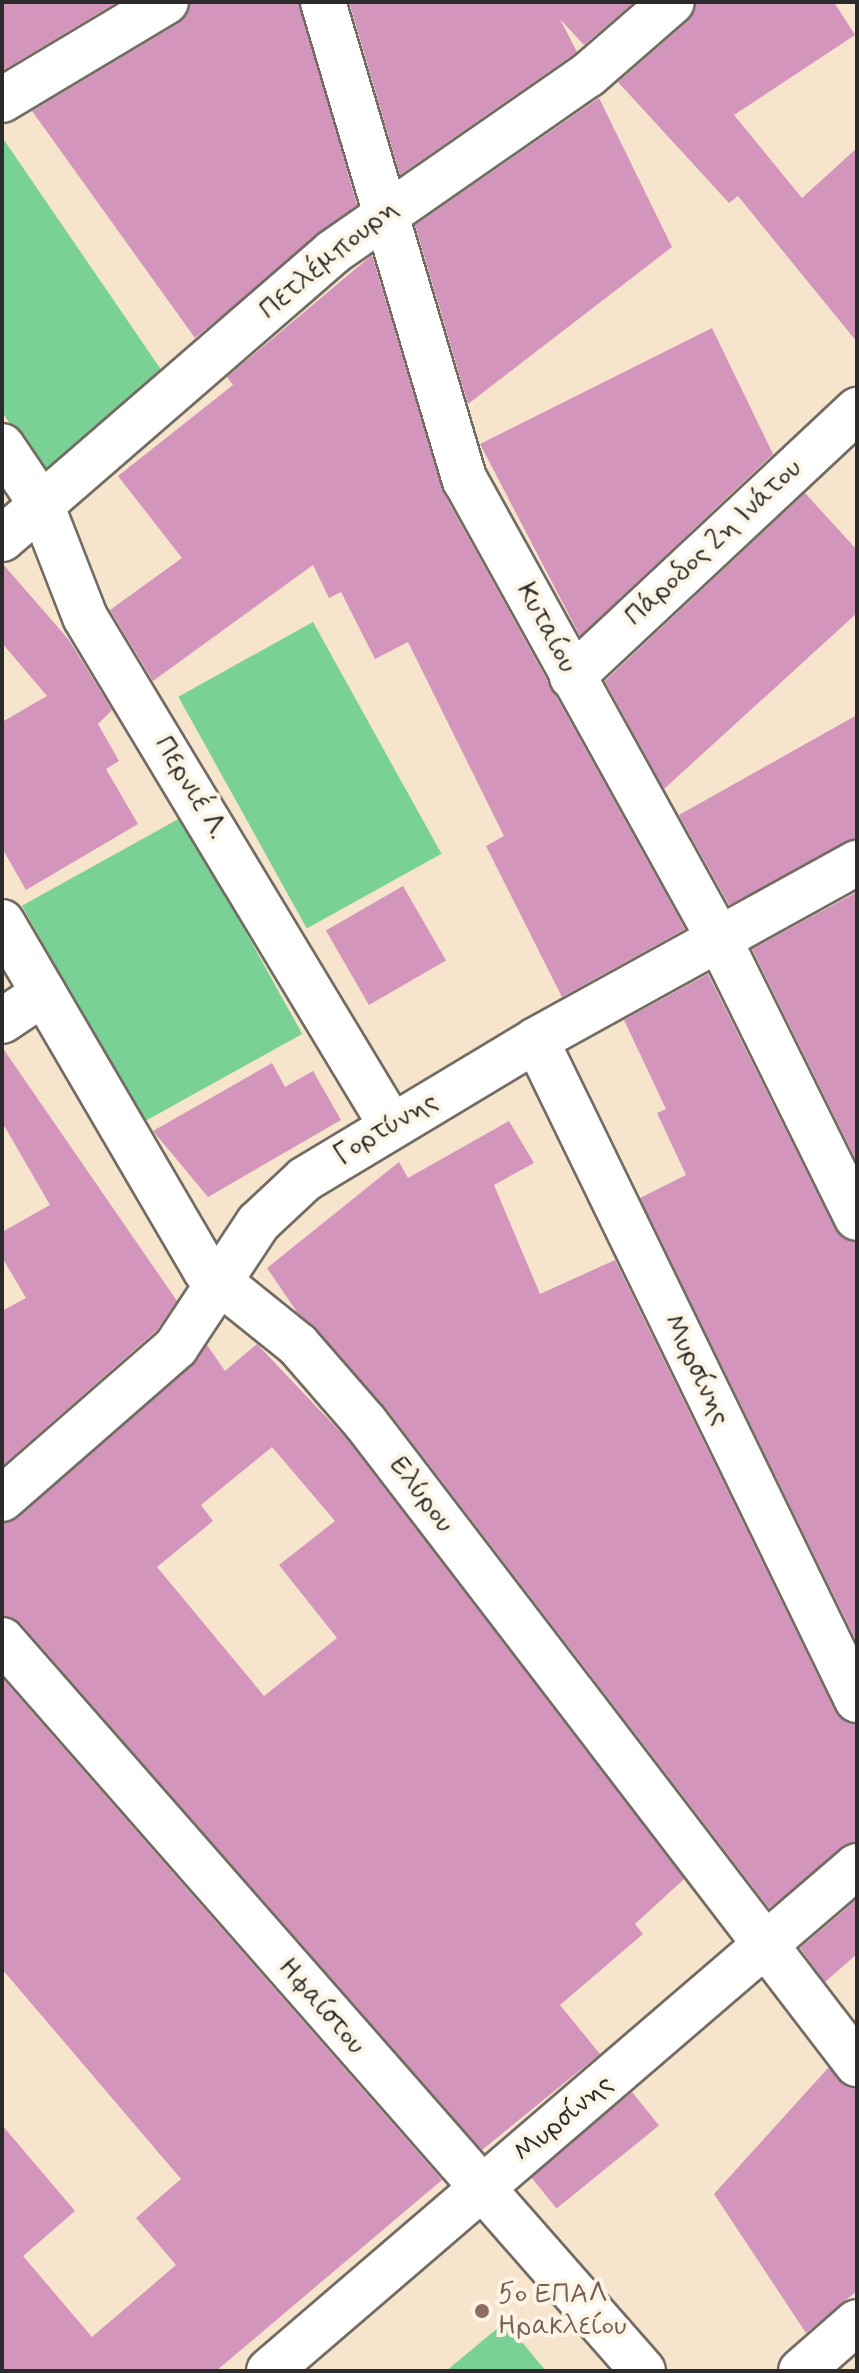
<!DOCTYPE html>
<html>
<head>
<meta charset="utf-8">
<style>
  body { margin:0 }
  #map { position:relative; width:859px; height:2373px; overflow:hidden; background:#f7e4cc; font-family:Mynerve,sans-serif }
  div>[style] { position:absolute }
  .green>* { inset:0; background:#7ad195; transform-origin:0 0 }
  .building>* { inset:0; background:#d395bc; transform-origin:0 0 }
  .roads { filter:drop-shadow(2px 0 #726c63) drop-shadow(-2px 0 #726c63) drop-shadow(0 2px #726c63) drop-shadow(0 -2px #726c63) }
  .minor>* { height:44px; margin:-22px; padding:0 22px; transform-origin:22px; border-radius:22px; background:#fff }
  .dots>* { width:22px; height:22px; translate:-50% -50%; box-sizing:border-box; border:4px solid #fcf5e5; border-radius:50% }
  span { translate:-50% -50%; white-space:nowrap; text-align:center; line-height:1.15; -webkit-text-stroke:8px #fcf5e5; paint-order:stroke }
  .street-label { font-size:28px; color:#2b2b2b }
  .education-label { font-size:28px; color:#785e54 }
  .left { translate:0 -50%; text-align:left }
  .frame { position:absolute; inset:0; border:4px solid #2b2b2b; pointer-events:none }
</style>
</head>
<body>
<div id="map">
  <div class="green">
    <i style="clip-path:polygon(2px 137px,164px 374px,44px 473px,2px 412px)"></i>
    <i style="left:313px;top:622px;width:265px;height:154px;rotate:61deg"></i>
    <i style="left:182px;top:817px;width:248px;height:183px;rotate:61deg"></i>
    <i style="clip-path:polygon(505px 2322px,546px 2371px,446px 2371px)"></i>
  </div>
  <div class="building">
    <i style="clip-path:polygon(2px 2px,117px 2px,2px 71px)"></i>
    <i style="clip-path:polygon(191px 2px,299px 2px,357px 205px,195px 338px,32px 111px,179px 23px)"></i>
    <i style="clip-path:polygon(349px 2px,634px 2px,584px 45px,560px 19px,577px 52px,400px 175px)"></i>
    <i style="clip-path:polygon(696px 2px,834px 2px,855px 35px,734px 115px,802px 198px,857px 148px,857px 342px,738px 196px,729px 203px,618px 82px,688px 21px)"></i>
    <i style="clip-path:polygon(599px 98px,672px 247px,468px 404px,415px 225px)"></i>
    <i style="clip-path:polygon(372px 255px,443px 492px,685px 929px,562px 997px,486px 846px,504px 836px,408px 642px,375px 659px,341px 592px,329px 598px,313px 565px,153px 681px,110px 610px,182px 558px,118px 476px,233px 385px,227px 377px)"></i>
    <i style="clip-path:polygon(712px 328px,773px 454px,580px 636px,480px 444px)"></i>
    <i style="clip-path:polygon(805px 493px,857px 550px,857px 613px,664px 789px,605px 681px)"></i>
    <i style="clip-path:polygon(2px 563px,69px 640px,112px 710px,98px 724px,119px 761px,106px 769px,138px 824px,26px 890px,2px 848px,2px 722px,47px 696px,2px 643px)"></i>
    <i style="clip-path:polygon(857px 715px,857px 838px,729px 905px,679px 815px)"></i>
    <i style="left:403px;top:886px;width:86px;height:89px;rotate:60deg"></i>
    <i style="clip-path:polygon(857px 892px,857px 1162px,752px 949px)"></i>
    <i style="clip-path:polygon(708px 974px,835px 1229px,857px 1243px,857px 1643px,640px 1198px,686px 1175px,657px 1113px,666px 1109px,624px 1020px)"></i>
    <i style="clip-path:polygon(2px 1047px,177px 1301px,157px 1330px,2px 1466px,2px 1311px,26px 1298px,2px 1257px,2px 1232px,50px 1205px,2px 1122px)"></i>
    <i style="clip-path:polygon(272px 1063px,285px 1087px,313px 1071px,341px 1120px,208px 1197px,153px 1131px)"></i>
    <i style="clip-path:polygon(509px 1121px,534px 1163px,494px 1185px,540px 1294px,615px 1260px,835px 1711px,857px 1725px,857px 1842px,769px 1908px,385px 1407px,297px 1312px,267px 1268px,399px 1162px,408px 1178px)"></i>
    <i style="clip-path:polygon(evenodd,257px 1344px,346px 1438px,684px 1879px,635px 1924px,643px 1934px,560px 2005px,600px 2054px,482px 2150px,21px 1624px,2px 1616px,2px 1523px,18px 1518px,207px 1345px,225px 1371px,257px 1344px,272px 1447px,335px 1521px,279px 1565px,337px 1638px,264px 1696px,157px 1567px,213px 1521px,201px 1505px,272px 1447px)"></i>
    <i style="clip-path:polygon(2px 1678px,442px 2180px,216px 2371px,2px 2371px,2px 2125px,75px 2211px,23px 2256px,92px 2337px,176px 2265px,136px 2218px,181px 2179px,2px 1969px)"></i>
    <i style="clip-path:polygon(857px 1899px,857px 1954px,825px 1982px,800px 1948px)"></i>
    <i style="clip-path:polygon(828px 2068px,857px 2088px,857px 2291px,806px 2333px,714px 2194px)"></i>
    <i style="left:632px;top:2092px;width:43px;height:132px;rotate:51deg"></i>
  </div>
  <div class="roads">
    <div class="minor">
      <i style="left:323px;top:2px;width:499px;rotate:73.5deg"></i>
      <i style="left:465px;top:480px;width:525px;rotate:61.04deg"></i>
      <i style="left:719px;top:939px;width:311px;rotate:63.7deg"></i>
      <i style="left:2px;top:100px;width:191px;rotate:-30.9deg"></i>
      <i style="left:2px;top:446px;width:70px;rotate:56.1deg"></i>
      <i style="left:41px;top:504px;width:121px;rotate:68.7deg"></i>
      <i style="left:85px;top:617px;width:593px;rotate:58.94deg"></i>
      <i style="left:2px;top:539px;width:438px;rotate:-40.9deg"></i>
      <i style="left:333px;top:252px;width:310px;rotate:-34.8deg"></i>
      <i style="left:588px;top:75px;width:111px;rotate:-41deg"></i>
      <i style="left:572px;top:677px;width:391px;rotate:-43.1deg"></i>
      <i style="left:2px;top:922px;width:404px;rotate:59.7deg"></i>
      <i style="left:206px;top:1271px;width:118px;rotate:38.8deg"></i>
      <i style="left:298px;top:1345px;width:102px;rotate:49deg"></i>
      <i style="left:365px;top:1422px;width:809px;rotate:52.54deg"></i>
      <i style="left:2px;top:1021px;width:50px;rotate:-33.7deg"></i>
      <i style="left:536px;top:1040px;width:734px;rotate:64.06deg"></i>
      <i style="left:2px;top:1499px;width:231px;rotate:-41.1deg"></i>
      <i style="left:176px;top:1347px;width:149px;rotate:-56.5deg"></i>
      <i style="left:258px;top:1223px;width:64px;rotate:-43.1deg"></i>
      <i style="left:305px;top:1179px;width:270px;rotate:-31deg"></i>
      <i style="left:536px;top:1040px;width:367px;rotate:-28.9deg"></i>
      <i style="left:2px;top:1640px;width:972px;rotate:48.75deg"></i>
      <i style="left:269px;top:2371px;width:775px;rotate:-40.66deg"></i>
      <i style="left:801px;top:2371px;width:74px;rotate:-41.2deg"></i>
    </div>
  </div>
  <div class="dots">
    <i style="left:482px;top:2311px;background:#8d6e63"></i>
  </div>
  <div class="street-label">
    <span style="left:329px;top:260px;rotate:-40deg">Πετλέμπουρη</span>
    <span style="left:714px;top:543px;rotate:-43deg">Πάροδος 2η Ινάτου</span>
    <span style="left:546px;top:628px;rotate:62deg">Κυταίου</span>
    <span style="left:190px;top:788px;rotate:59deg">Περνιέ Λ.</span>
    <span style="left:386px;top:1129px;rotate:-31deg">Γορτύνης</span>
    <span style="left:696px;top:1370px;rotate:64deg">Μυρσίνης</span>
    <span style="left:421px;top:1495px;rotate:53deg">Ελύρου</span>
    <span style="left:321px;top:2007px;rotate:49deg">Ηφαίστου</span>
    <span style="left:564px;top:2119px;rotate:-40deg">Μυρσίνης</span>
  </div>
  <div class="education-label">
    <span class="left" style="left:498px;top:2311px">5ο ΕΠΑΛ<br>Ηρακλείου</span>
  </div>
  <div class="frame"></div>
</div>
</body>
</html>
